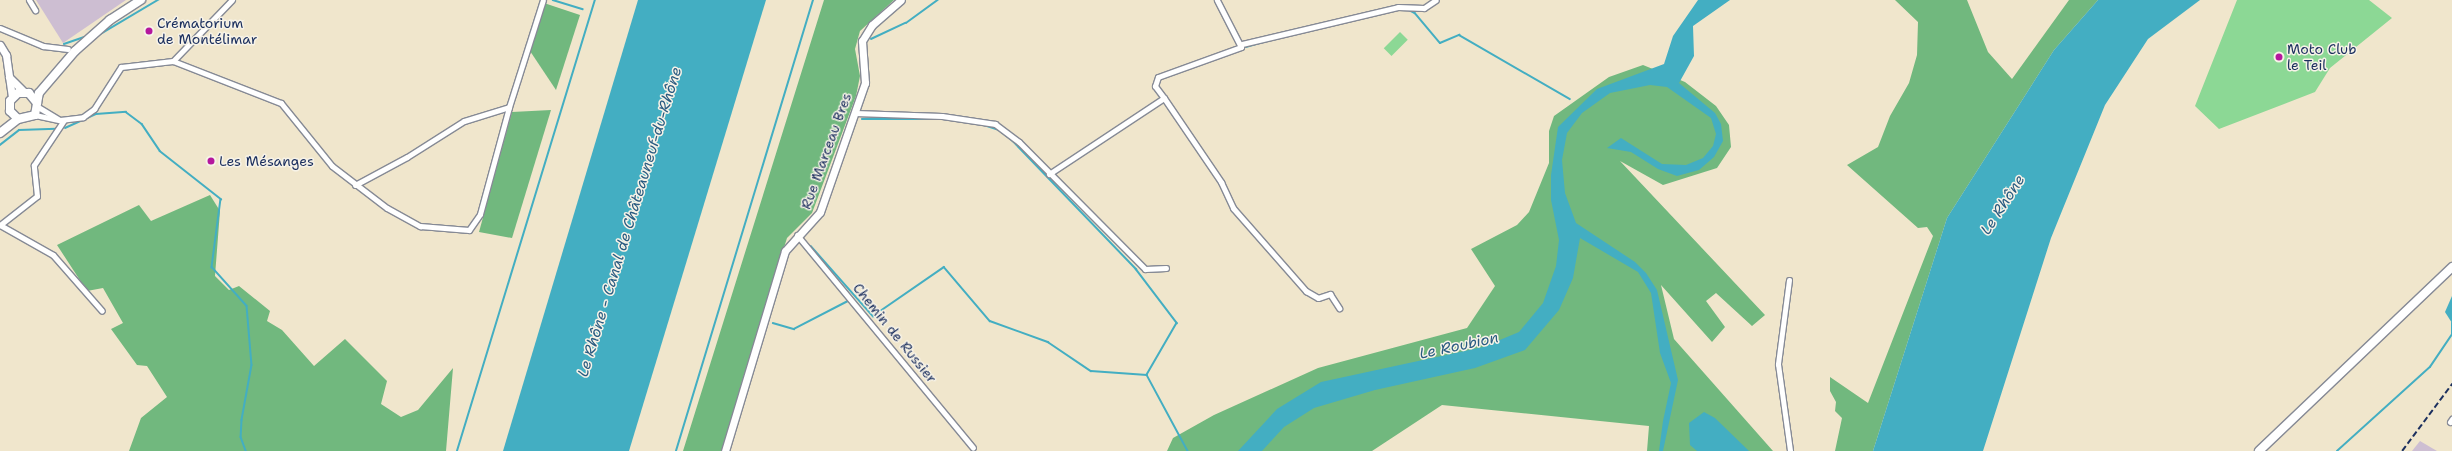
<!DOCTYPE html>
<html>
<head>
<meta charset="utf-8">
<style>
  body { margin:0 }
  #map { position:relative; width:2452px; height:451px; overflow:hidden; background:#f0e6cc; font-family:"Shantell Sans",sans-serif }
  div>[style] { position:absolute }
  .industrial>* { inset:0; background:#cdbed2 }
  .green>* { inset:0; background:#8cd895; transform-origin:0 0 }
  .forest>* { inset:0; background:#71b87e }
  .water>* { inset:0; background:#43aec2 }
  .stream>* { height:1.5px; margin:-0.75px; padding:0 0.75px; transform-origin:0.75px; border-radius:0.75px; background:#43aec2 }
  .roads { filter:drop-shadow(1px 0 #868a95) drop-shadow(-1px 0 #868a95) drop-shadow(0 1px #868a95) drop-shadow(0 -1px #868a95) }
  .street>* { height:5px; margin:-2.5px; padding:0 2.5px; transform-origin:2.5px; border-radius:2.5px; background:#fff }
  .secondary>* { height:7px; margin:-3.5px; padding:0 3.5px; transform-origin:3.5px; border-radius:3.5px; background:#fff }
  .primary>* { height:8px; margin:-4px; padding:0 4px; transform-origin:4px; border-radius:4px; background:#fff }
  .rail>* { height:1.5px; margin-top:-0.75px; transform-origin:0; background:repeating-linear-gradient(90deg,#1b2f5e 0 6px,transparent 0 9px) }
  .dots>* { width:11px; height:11px; translate:-50% -50%; box-sizing:border-box; border:2px solid #f7f3e8; border-radius:50% }
  span { translate:-50% -50%; white-space:nowrap; text-align:center; line-height:1.15; -webkit-text-stroke:3px #f7f3e8; paint-order:stroke }
  .poi-label { font-size:14px; color:#1b2f5e }
  .left { translate:0 -50%; text-align:left }
  .street-label { font-size:14px; color:#1b2f5e }
  .water-label { font-size:15px; color:#295b81; font-style:italic }
</style>
</head>
<body>
<div id="map">
  <div class="industrial">
    <i style="clip-path:polygon(36px 0,126px 0,63px 43px)"></i>
    <i style="clip-path:polygon(2420px 441px,2437px 451px,2412px 451px)"></i>
  </div>
  <div class="green">
    <i style="clip-path:polygon(2237px 0,2369px 0,2392px 18px,2330px 68px,2315px 92px,2219px 129px,2195px 106px)"></i>
    <i style="left:1400px;top:32px;width:11px;height:23px;rotate:45deg"></i>
  </div>
  <div class="forest">
    <i style="clip-path:polygon(824px 0,894px 0,860px 31px,855px 49px,860px 76px,856px 96px,812px 213px,787px 238px,742px 381px,725px 451px,683px 451px)"></i>
    <i style="clip-path:polygon(1895px 0,1967px 0,1988px 52px,2012px 79px,2069px 0,2098px 0,2054px 50px,1947px 218px,1873px 451px,1835px 451px,1842px 418px,1835px 411px,1836px 402px,1830px 391px,1830px 377px,1868px 403px,1933px 236px,1927px 227px,1918px 228px,1847px 165px,1878px 147px,1890px 116px,1909px 83px,1917px 55px,1918px 22px)"></i>
    <i style="clip-path:polygon(544px 3px,580px 15px,556px 90px,530px 51px)"></i>
    <i style="clip-path:polygon(1643px 65px,1685px 82px,1716px 106px,1729px 125px,1731px 147px,1717px 168px,1663px 185px,1620px 161px,1765px 315px,1752px 326px,1716px 293px,1706px 301px,1725px 327px,1712px 342px,1661px 285px,1674px 339px,1773px 451px,1647px 451px,1649px 426px,1442px 405px,1372px 451px,1167px 451px,1173px 438px,1214px 415px,1318px 368px,1467px 328px,1495px 286px,1471px 249px,1517px 225px,1529px 212px,1549px 163px,1549px 131px,1554px 116px,1609px 77px)"></i>
    <i style="clip-path:polygon(551px 110px,512px 238px,479px 232px,512px 112px)"></i>
    <i style="clip-path:polygon(210px 195px,220px 211px,215px 276px,229px 290px,239px 286px,270px 311px,267px 321px,282px 330px,314px 366px,345px 339px,387px 381px,381px 404px,401px 417px,418px 410px,453px 368px,446px 451px,129px 451px,141px 418px,167px 397px,147px 366px,137px 365px,111px 329px,123px 323px,103px 288px,87px 291px,57px 245px,139px 205px,151px 221px)"></i>
  </div>
  <div class="water">
    <i style="clip-path:polygon(638px 0,766px 0,629px 451px,503px 451px)"></i>
    <i style="clip-path:polygon(1698px 0,1730px 0,1693px 26px,1694px 56px,1679px 83px,1715px 113px,1721px 124px,1723px 141px,1714px 157px,1699px 170px,1677px 176px,1658px 169px,1631px 152px,1607px 148px,1621px 138px,1662px 164px,1686px 165px,1703px 158px,1713px 146px,1716px 134px,1711px 118px,1667px 87px,1650px 85px,1610px 93px,1582px 113px,1567px 133px,1562px 160px,1565px 193px,1576px 223px,1635px 262px,1646px 273px,1657px 290px,1678px 380px,1663px 451px,1659px 451px,1663px 421px,1671px 383px,1660px 353px,1651px 293px,1638px 272px,1580px 238px,1573px 278px,1559px 310px,1525px 350px,1475px 368px,1375px 390px,1314px 408px,1284px 427px,1262px 451px,1238px 451px,1277px 409px,1321px 382px,1483px 347px,1519px 332px,1543px 303px,1556px 266px,1559px 240px,1551px 200px,1551px 175px,1558px 127px,1597px 89px,1664px 64px,1673px 36px)"></i>
    <i style="clip-path:polygon(2098px 0,2200px 0,2148px 39px,2105px 105px,2051px 238px,1983px 451px,1873px 451px,1947px 218px,2054px 50px)"></i>
    <i style="clip-path:polygon(2452px 296px,2452px 323px,2445px 312px)"></i>
    <i style="clip-path:polygon(1704px 412px,1715px 418px,1749px 451px,1697px 451px,1690px 445px,1689px 423px)"></i>
  </div>
  <div class="stream">
    <i style="left:553px;top:0;width:31px;rotate:17deg"></i>
    <i style="left:1407px;top:9px;width:9px;rotate:27deg"></i>
    <i style="left:1415px;top:13px;width:39px;rotate:50deg"></i>
    <i style="left:1440px;top:43px;width:21px;rotate:-23deg"></i>
    <i style="left:1459px;top:35px;width:128px;rotate:30deg"></i>
    <i style="left:1347px;top:22px;width:38px;rotate:-14deg"></i>
    <i style="left:1316px;top:29px;width:28px;rotate:-13deg"></i>
    <i style="left:99px;top:35px;width:69px;rotate:-30.7deg"></i>
    <i style="left:871px;top:39px;width:38px;rotate:-25deg"></i>
    <i style="left:906px;top:23px;width:39px;rotate:-36deg"></i>
    <i style="left:64px;top:44px;width:21px;rotate:-19deg"></i>
    <i style="left:1246px;top:47px;width:36px;rotate:-16deg"></i>
    <i style="left:862px;top:119px;width:88px"></i>
    <i style="left:981px;top:124px;width:19px;rotate:18deg"></i>
    <i style="left:999px;top:130px;width:18px;rotate:38deg"></i>
    <i style="left:1013px;top:141px;width:178px;rotate:46.1deg"></i>
    <i style="left:1136px;top:269px;width:68px;rotate:52.8deg"></i>
    <i style="left:1177px;top:323px;width:60px;rotate:120deg"></i>
    <i style="left:1147px;top:375px;width:86px;rotate:61.7deg"></i>
    <i style="left:65px;top:128px;width:34px;rotate:-24deg"></i>
    <i style="left:96px;top:114px;width:30px;rotate:-4deg"></i>
    <i style="left:126px;top:112px;width:20px;rotate:37deg"></i>
    <i style="left:142px;top:124px;width:32px;rotate:56deg"></i>
    <i style="left:160px;top:151px;width:78px;rotate:38.2deg"></i>
    <i style="left:221px;top:199px;width:69px;rotate:97.5deg"></i>
    <i style="left:212px;top:267px;width:52px;rotate:48.1deg"></i>
    <i style="left:247px;top:306px;width:59px;rotate:85.2deg"></i>
    <i style="left:252px;top:365px;width:56px;rotate:100.3deg"></i>
    <i style="left:242px;top:420px;width:17px;rotate:93deg"></i>
    <i style="left:241px;top:437px;width:15px;rotate:70deg"></i>
    <i style="left:0;top:145px;width:24px;rotate:-38deg"></i>
    <i style="left:19px;top:130px;width:37px;rotate:-2deg"></i>
    <i style="left:811px;top:246px;width:94px;rotate:48.5deg"></i>
    <i style="left:873px;top:316px;width:86px;rotate:-34.6deg"></i>
    <i style="left:944px;top:267px;width:71px;rotate:49.6deg"></i>
    <i style="left:990px;top:321px;width:62px;rotate:19.9deg"></i>
    <i style="left:1048px;top:342px;width:52px;rotate:34deg"></i>
    <i style="left:1091px;top:371px;width:56px;rotate:4.1deg"></i>
    <i style="left:773px;top:323px;width:22px;rotate:16deg"></i>
    <i style="left:794px;top:329px;width:63px;rotate:-27.4deg"></i>
    <i style="left:457px;top:451px;width:472px;rotate:-73deg"></i>
    <i style="left:676px;top:451px;width:471px;rotate:-73.1deg"></i>
    <i style="left:2337px;top:451px;width:125px;rotate:-42.1deg"></i>
    <i style="left:2430px;top:367px;width:40px;rotate:-56deg"></i>
    <i style="left:2452px;top:334px;width:11px;rotate:-90deg"></i>
  </div>
  <div class="roads">
    <div class="street">
      <i style="left:29px;top:0;width:12px;rotate:59deg"></i>
      <i style="left:0;top:28px;width:47px;rotate:22.7deg"></i>
      <i style="left:43px;top:46px;width:25px;rotate:7deg"></i>
      <i style="left:1242px;top:44px;width:160px;rotate:-13.3deg"></i>
      <i style="left:1398px;top:7px;width:26px;rotate:2deg"></i>
      <i style="left:1424px;top:8px;width:14px;rotate:-34deg"></i>
      <i style="left:173px;top:61px;width:85px;rotate:-46deg"></i>
      <i style="left:1164px;top:98px;width:102px;rotate:55.8deg"></i>
      <i style="left:1221px;top:182px;width:29px;rotate:65deg"></i>
      <i style="left:1233px;top:208px;width:111px;rotate:48.7deg"></i>
      <i style="left:1306px;top:291px;width:14px;rotate:30deg"></i>
      <i style="left:1318px;top:298px;width:13px;rotate:-18deg"></i>
      <i style="left:1330px;top:294px;width:17px;rotate:57deg"></i>
      <i style="left:38px;top:107px;width:26px;rotate:31deg"></i>
      <i style="left:60px;top:120px;width:23px;rotate:-7deg"></i>
      <i style="left:83px;top:117px;width:14px;rotate:-36deg"></i>
      <i style="left:94px;top:109px;width:50px;rotate:-57.3deg"></i>
      <i style="left:121px;top:67px;width:52px;rotate:-6.6deg"></i>
      <i style="left:173px;top:61px;width:116px;rotate:21.3deg"></i>
      <i style="left:281px;top:103px;width:81px;rotate:51deg"></i>
      <i style="left:332px;top:166px;width:69px;rotate:37.4deg"></i>
      <i style="left:387px;top:208px;width:38px;rotate:29deg"></i>
      <i style="left:420px;top:226px;width:49px;rotate:4.7deg"></i>
      <i style="left:469px;top:230px;width:19px;rotate:-55deg"></i>
      <i style="left:480px;top:214px;width:111px;rotate:-74.8deg"></i>
      <i style="left:855px;top:113px;width:87px;rotate:2deg"></i>
      <i style="left:942px;top:116px;width:54px;rotate:8.6deg"></i>
      <i style="left:995px;top:124px;width:30px;rotate:37deg"></i>
      <i style="left:1019px;top:142px;width:179px;rotate:45.2deg"></i>
      <i style="left:1145px;top:269px;width:21px;rotate:-3deg"></i>
      <i style="left:35px;top:115px;width:25px;rotate:12deg"></i>
      <i style="left:1049px;top:174px;width:138px;rotate:-33.5deg"></i>
      <i style="left:1164px;top:98px;width:15px;rotate:-127deg"></i>
      <i style="left:1155px;top:86px;width:9px;rotate:-72deg"></i>
      <i style="left:1158px;top:77px;width:88px;rotate:-19.9deg"></i>
      <i style="left:1241px;top:47px;width:53px;rotate:-117.1deg"></i>
      <i style="left:355px;top:185px;width:59px;rotate:-28.3deg"></i>
      <i style="left:407px;top:157px;width:67px;rotate:-32.3deg"></i>
      <i style="left:464px;top:121px;width:47px;rotate:-17.3deg"></i>
      <i style="left:509px;top:107px;width:112px;rotate:-72.4deg"></i>
      <i style="left:0;top:225px;width:61px;rotate:29.5deg"></i>
      <i style="left:53px;top:255px;width:74px;rotate:48.8deg"></i>
      <i style="left:0;top:225px;width:47px;rotate:-38.1deg"></i>
      <i style="left:37px;top:196px;width:31px;rotate:-96deg"></i>
      <i style="left:34px;top:165px;width:54px;rotate:-56.3deg"></i>
      <i style="left:797px;top:235px;width:276px;rotate:50.4deg"></i>
      <i style="left:1789px;top:280px;width:85px;rotate:97.5deg"></i>
      <i style="left:1778px;top:364px;width:88px;rotate:82.1deg"></i>
      <i style="left:2450px;top:422px;width:4px;rotate:-56deg"></i>
    </div>
    <div class="secondary">
      <i style="left:0;top:45px;width:12px;rotate:59deg"></i>
      <i style="left:6px;top:55px;width:42px;rotate:81.9deg"></i>
      <i style="left:9px;top:77px;width:21px;rotate:45deg"></i>
      <i style="left:725px;top:451px;width:209px;rotate:-73.3deg"></i>
      <i style="left:785px;top:251px;width:52px;rotate:-48.1deg"></i>
      <i style="left:820px;top:212px;width:137px;rotate:-70.8deg"></i>
      <i style="left:865px;top:83px;width:42px;rotate:-94.1deg"></i>
      <i style="left:862px;top:41px;width:19px;rotate:-58deg"></i>
      <i style="left:872px;top:25px;width:38px;rotate:-41deg"></i>
    </div>
    <div class="primary">
      <i style="left:37px;top:103px;width:13px;rotate:-129deg"></i>
      <i style="left:29px;top:93px;width:11px;rotate:180deg"></i>
      <i style="left:18px;top:93px;width:11px;rotate:135deg"></i>
      <i style="left:10px;top:101px;width:10px;rotate:90deg"></i>
      <i style="left:10px;top:111px;width:11px;rotate:45deg"></i>
      <i style="left:18px;top:119px;width:17px;rotate:-13deg"></i>
      <i style="left:35px;top:115px;width:22px;rotate:-80deg"></i>
      <i style="left:39px;top:93px;width:55px;rotate:-49.4deg"></i>
      <i style="left:75px;top:51px;width:47px;rotate:-41.5deg"></i>
      <i style="left:110px;top:20px;width:37px;rotate:-33deg"></i>
      <i style="left:0;top:133px;width:23px;rotate:-38deg"></i>
      <i style="left:2259px;top:451px;width:267px;rotate:-43.6deg"></i>
    </div>
  </div>
  <div class="rail">
    <i style="left:2402px;top:451px;width:84px;rotate:-53.3deg"></i>
  </div>
  <div class="dots">
    <i style="left:149px;top:31px;background:#b5179e"></i>
    <i style="left:2279px;top:57px;background:#b5179e"></i>
    <i style="left:211px;top:161px;background:#b5179e"></i>
  </div>
  <div class="poi-label">
    <span class="left" style="left:157px;top:31px">Crématorium<br>de Montélimar</span>
    <span class="left" style="left:2287px;top:57px">Moto Club<br>le Teil</span>
    <span class="left" style="left:219px;top:161px">Les Mésanges</span>
  </div>
  <div class="street-label">
    <span style="left:826px;top:151px;rotate:-70deg">Rue Marceau Bres</span>
    <span style="left:895px;top:333px;rotate:51deg">Chemin de Russier</span>
  </div>
  <div class="water-label">
    <span style="left:2003px;top:205px;rotate:-57deg">Le Rhône</span>
    <span style="left:630px;top:222px;rotate:-73deg">Le Rhône - Canal de Châteauneuf-du-Rhône</span>
    <span style="left:1459px;top:346px;rotate:-12deg">Le Roubion</span>
  </div>
</div>
</body>
</html>
